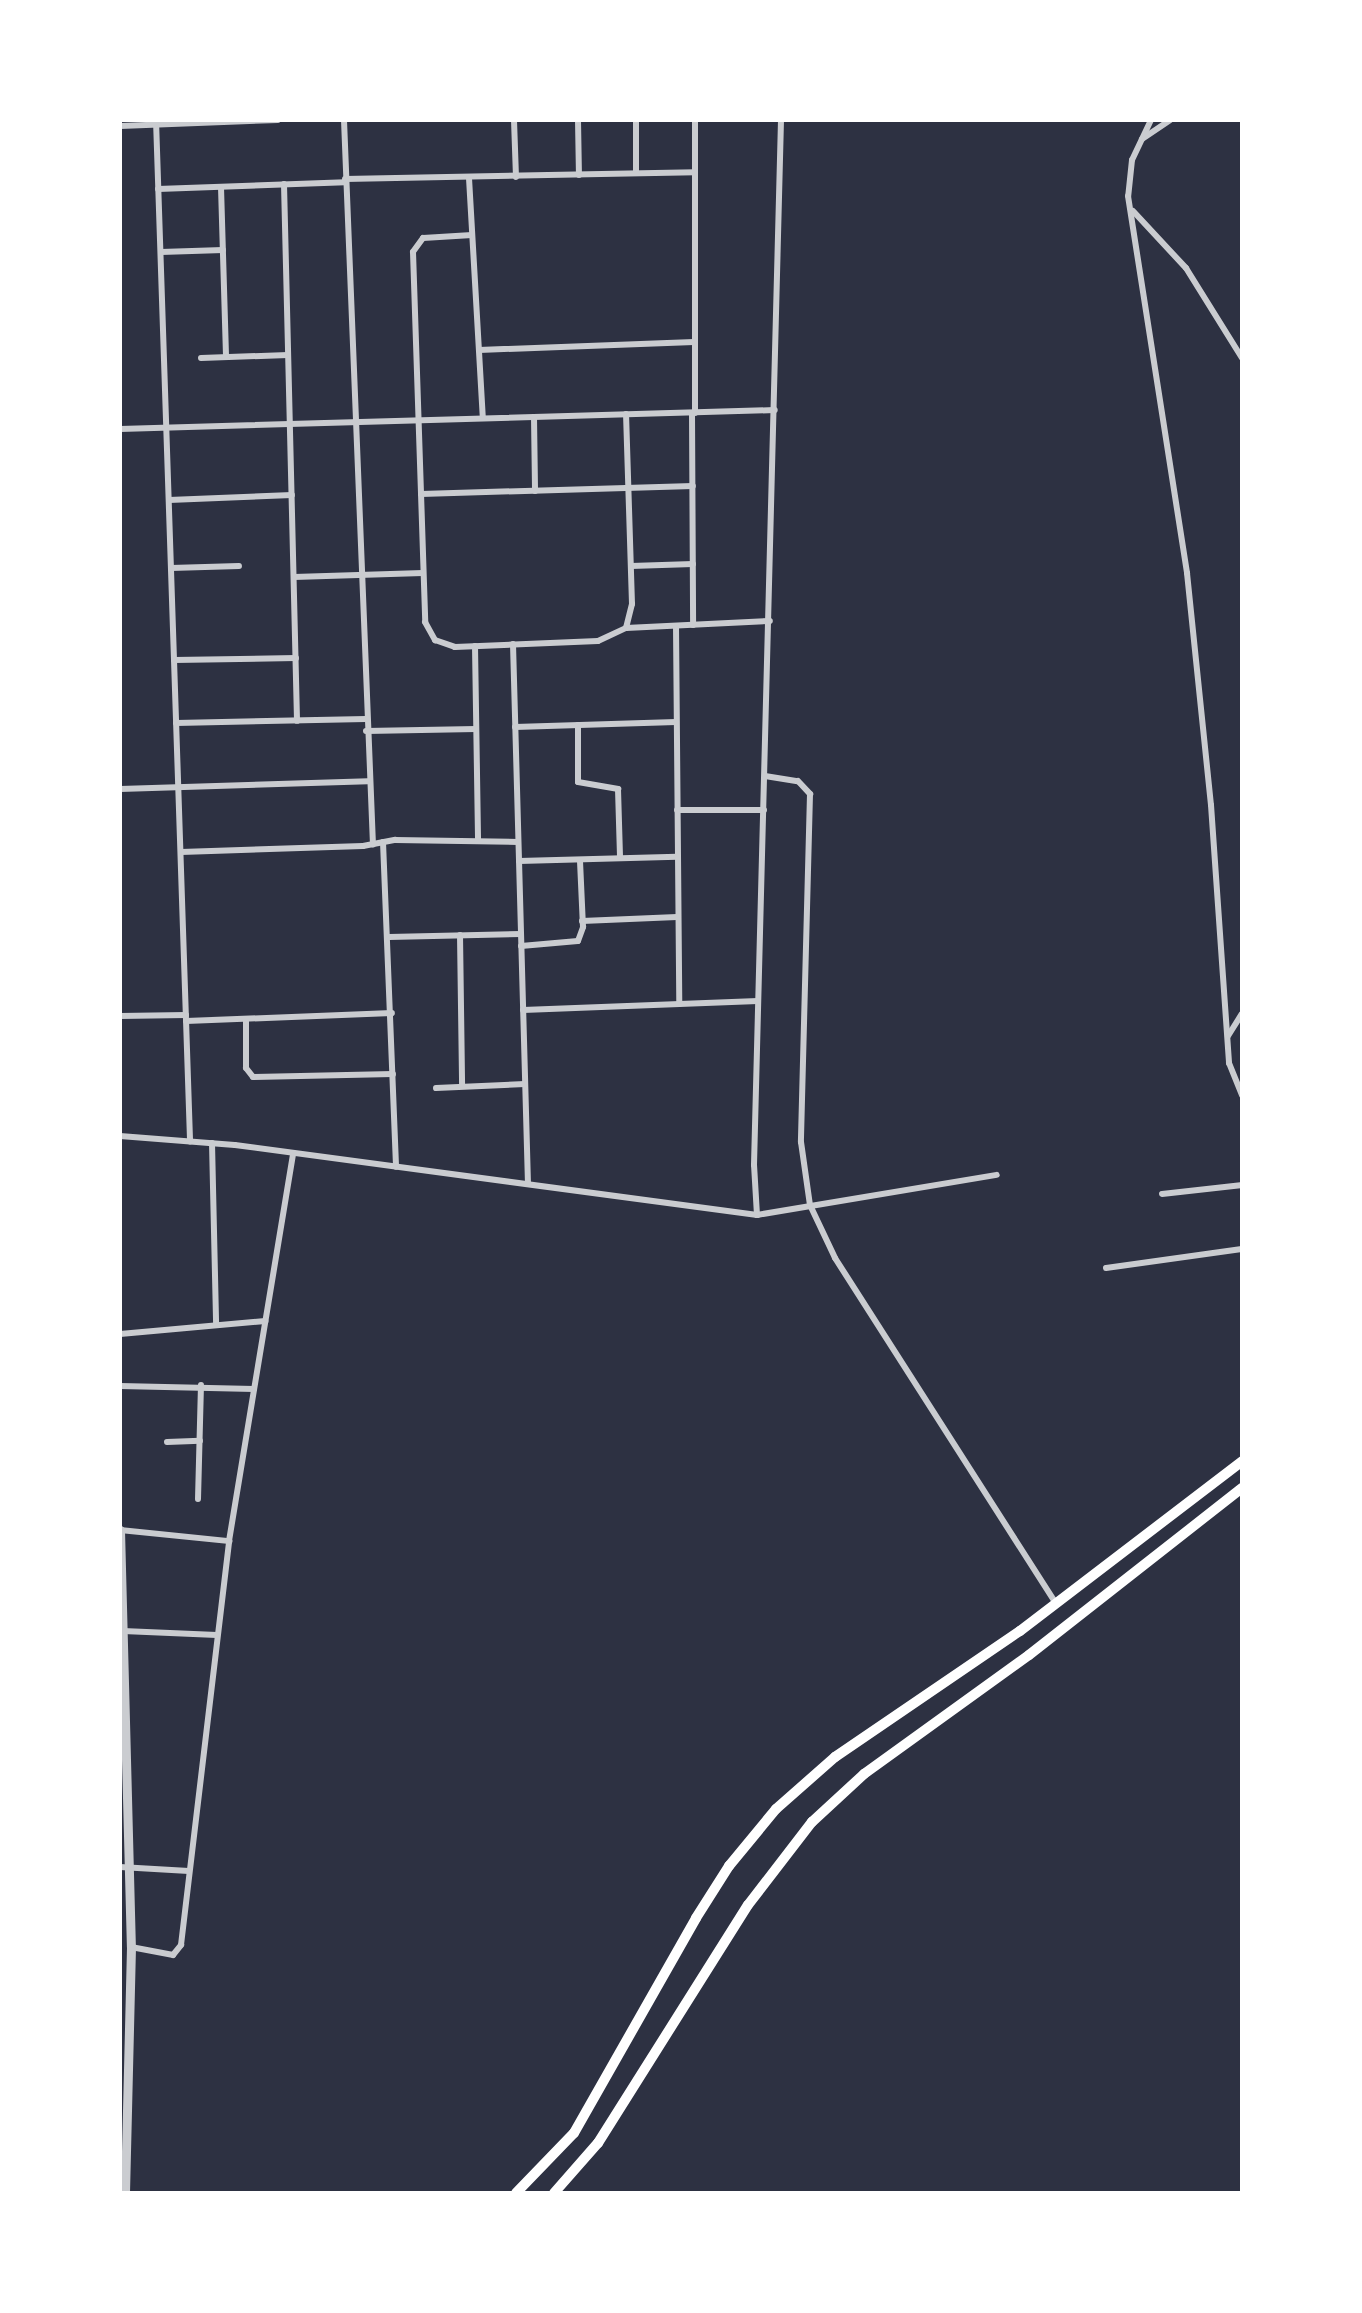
<!DOCTYPE html>
<html>
<head>
<meta charset="utf-8">
<style>
  body { margin:0 }
  #map { position:relative; width:1362px; height:2313px; overflow:hidden; background:#2d3142; font-family:"DM Sans",sans-serif }
  div>[style] { position:absolute }
  .minor>* { height:6px; margin:-3px; padding:0 3px; transform-origin:3px; border-radius:3px; background:#caccd0 }
  .tertiary>* { height:9px; margin:-4.5px; padding:0 4.5px; transform-origin:4.5px; border-radius:4.5px; background:#caccd0 }
  .secondary>* { height:10px; margin:-5px; padding:0 5px; transform-origin:5px; border-radius:5px; background:#fff }
  span { translate:-50% -50%; white-space:nowrap; text-align:center; line-height:1.15; -webkit-text-stroke:8px #fff; paint-order:stroke }
  .frame { position:absolute; inset:0; border:122px solid #fff; pointer-events:none }
</style>
</head>
<body>
<div id="map">
  <div class="minor">
    <i style="left:156px;top:120px;width:1022px;rotate:88.09deg"></i>
    <i style="left:344px;top:120px;width:725px;rotate:87.71deg"></i>
    <i style="left:514px;top:120px;width:57px;rotate:88deg"></i>
    <i style="left:578px;top:120px;width:55px;rotate:89deg"></i>
    <i style="left:636px;top:120px;width:53px;rotate:90deg"></i>
    <i style="left:695px;top:120px;width:293px;rotate:90deg"></i>
    <i style="left:1151px;top:120px;width:44px;rotate:115.4deg"></i>
    <i style="left:1132px;top:160px;width:36px;rotate:96deg"></i>
    <i style="left:1128px;top:196px;width:382px;rotate:81.1deg"></i>
    <i style="left:1187px;top:573px;width:233px;rotate:84.1deg"></i>
    <i style="left:1211px;top:805px;width:259px;rotate:86deg"></i>
    <i style="left:1229px;top:1063px;width:35px;rotate:68deg"></i>
    <i style="left:120px;top:126px;width:158px;rotate:-2.2deg"></i>
    <i style="left:1142px;top:139px;width:34px;rotate:-34deg"></i>
    <i style="left:469px;top:178px;width:240px;rotate:86.7deg"></i>
    <i style="left:345px;top:179px;width:350px;rotate:-1.1deg"></i>
    <i style="left:284px;top:184px;width:537px;rotate:88.61deg"></i>
    <i style="left:221px;top:187px;width:170px;rotate:88.3deg"></i>
    <i style="left:158px;top:189px;width:187px;rotate:-2.1deg"></i>
    <i style="left:1133px;top:211px;width:78px;rotate:47.1deg"></i>
    <i style="left:1186px;top:268px;width:106px;rotate:58.1deg"></i>
    <i style="left:472px;top:235px;width:49px;rotate:176.5deg"></i>
    <i style="left:423px;top:238px;width:17px;rotate:126deg"></i>
    <i style="left:413px;top:252px;width:370px;rotate:88.1deg"></i>
    <i style="left:425px;top:622px;width:21px;rotate:61deg"></i>
    <i style="left:435px;top:640px;width:21px;rotate:19deg"></i>
    <i style="left:455px;top:647px;width:143px;rotate:-2.4deg"></i>
    <i style="left:598px;top:641px;width:31px;rotate:-25deg"></i>
    <i style="left:626px;top:628px;width:25px;rotate:-76deg"></i>
    <i style="left:632px;top:604px;width:190px;rotate:-91.8deg"></i>
    <i style="left:161px;top:252px;width:62px;rotate:-1.8deg"></i>
    <i style="left:479px;top:350px;width:215px;rotate:-2.1deg"></i>
    <i style="left:201px;top:358px;width:87px;rotate:-2deg"></i>
    <i style="left:692px;top:413px;width:212px;rotate:89.7deg"></i>
    <i style="left:534px;top:417px;width:74px;rotate:89.2deg"></i>
    <i style="left:120px;top:429px;width:655px;rotate:-1.66deg"></i>
    <i style="left:421px;top:494px;width:272px;rotate:-1.7deg"></i>
    <i style="left:169px;top:500px;width:123px;rotate:-2.3deg"></i>
    <i style="left:631px;top:566px;width:62px;rotate:-1.8deg"></i>
    <i style="left:171px;top:568px;width:68px;rotate:-1.7deg"></i>
    <i style="left:294px;top:577px;width:129px;rotate:-1.8deg"></i>
    <i style="left:676px;top:626px;width:378px;rotate:89.5deg"></i>
    <i style="left:626px;top:628px;width:144px;rotate:-2.8deg"></i>
    <i style="left:513px;top:644px;width:540px;rotate:88.41deg"></i>
    <i style="left:475px;top:646px;width:193px;rotate:89.1deg"></i>
    <i style="left:174px;top:660px;width:122px;rotate:-0.9deg"></i>
    <i style="left:176px;top:723px;width:190px;rotate:-1.2deg"></i>
    <i style="left:578px;top:725px;width:57px;rotate:90deg"></i>
    <i style="left:578px;top:782px;width:41px;rotate:9.9deg"></i>
    <i style="left:618px;top:789px;width:69px;rotate:88.3deg"></i>
    <i style="left:515px;top:727px;width:161px;rotate:-1.8deg"></i>
    <i style="left:366px;top:731px;width:110px;rotate:-1deg"></i>
    <i style="left:765px;top:776px;width:33px;rotate:9deg"></i>
    <i style="left:798px;top:781px;width:18px;rotate:47deg"></i>
    <i style="left:810px;top:794px;width:348px;rotate:91.5deg"></i>
    <i style="left:801px;top:1142px;width:64px;rotate:81.9deg"></i>
    <i style="left:810px;top:1205px;width:59px;rotate:64.7deg"></i>
    <i style="left:835px;top:1258px;width:410px;rotate:57.4deg"></i>
    <i style="left:120px;top:789px;width:248px;rotate:-1.8deg"></i>
    <i style="left:677px;top:810px;width:87px"></i>
    <i style="left:383px;top:842px;width:325px;rotate:87.7deg"></i>
    <i style="left:181px;top:852px;width:182px;rotate:-1.9deg"></i>
    <i style="left:363px;top:846px;width:33px;rotate:-11deg"></i>
    <i style="left:395px;top:840px;width:123px;rotate:0.9deg"></i>
    <i style="left:519px;top:861px;width:158px;rotate:-1.5deg"></i>
    <i style="left:582px;top:921px;width:95px;rotate:-2.4deg"></i>
    <i style="left:460px;top:935px;width:151px;rotate:89.2deg"></i>
    <i style="left:389px;top:937px;width:132px;rotate:-1.3deg"></i>
    <i style="left:521px;top:946px;width:57px;rotate:-5deg"></i>
    <i style="left:578px;top:941px;width:15px;rotate:-70deg"></i>
    <i style="left:583px;top:927px;width:67px;rotate:-92.6deg"></i>
    <i style="left:523px;top:1010px;width:235px;rotate:-2.2deg"></i>
    <i style="left:120px;top:1016px;width:66px;rotate:-0.9deg"></i>
    <i style="left:246px;top:1019px;width:49px;rotate:90deg"></i>
    <i style="left:246px;top:1068px;width:11px;rotate:52deg"></i>
    <i style="left:253px;top:1077px;width:140px;rotate:-1.2deg"></i>
    <i style="left:186px;top:1021px;width:206px;rotate:-2.2deg"></i>
    <i style="left:1228px;top:1036px;width:26px;rotate:-58deg"></i>
    <i style="left:436px;top:1088px;width:89px;rotate:-2.6deg"></i>
    <i style="left:120px;top:1136px;width:115px;rotate:4.5deg"></i>
    <i style="left:235px;top:1145px;width:527px;rotate:7.64deg"></i>
    <i style="left:757px;top:1215px;width:243px;rotate:-9.5deg"></i>
    <i style="left:212px;top:1143px;width:182px;rotate:88.7deg"></i>
    <i style="left:1162px;top:1194px;width:81px;rotate:-6.4deg"></i>
    <i style="left:757px;top:1215px;width:50px;rotate:-93.4deg"></i>
    <i style="left:754px;top:1165px;width:1045px;rotate:-88.52deg"></i>
    <i style="left:1106px;top:1268px;width:137px;rotate:-8deg"></i>
    <i style="left:120px;top:1334px;width:146px;rotate:-5.1deg"></i>
    <i style="left:120px;top:1386px;width:134px;rotate:1.3deg"></i>
    <i style="left:167px;top:1442px;width:33px;rotate:-2deg"></i>
    <i style="left:198px;top:1499px;width:114px;rotate:-88.5deg"></i>
    <i style="left:120px;top:1530px;width:110px;rotate:5.8deg"></i>
    <i style="left:123px;top:1631px;width:94px;rotate:2.4deg"></i>
    <i style="left:120px;top:1867px;width:69px;rotate:3.3deg"></i>
    <i style="left:131px;top:1947px;width:43px;rotate:10.8deg"></i>
    <i style="left:173px;top:1955px;width:13px;rotate:-51deg"></i>
    <i style="left:181px;top:1945px;width:407px;rotate:-83.2deg"></i>
    <i style="left:229px;top:1541px;width:393px;rotate:-80.6deg"></i>
  </div>
  <div class="tertiary">
    <i style="left:120px;top:1530px;width:417px;rotate:88.5deg"></i>
    <i style="left:131px;top:1947px;width:246px;rotate:91.4deg"></i>
  </div>
  <div class="secondary">
    <i style="left:516px;top:2193px;width:83px;rotate:-46deg"></i>
    <i style="left:574px;top:2133px;width:247px;rotate:-60.4deg"></i>
    <i style="left:696px;top:1918px;width:62px;rotate:-57.6deg"></i>
    <i style="left:729px;top:1866px;width:74px;rotate:-50.5deg"></i>
    <i style="left:776px;top:1809px;width:79px;rotate:-41.4deg"></i>
    <i style="left:835px;top:1757px;width:224px;rotate:-34.3deg"></i>
    <i style="left:1020px;top:1631px;width:280px;rotate:-37.4deg"></i>
    <i style="left:554px;top:2193px;width:67px;rotate:-48.7deg"></i>
    <i style="left:598px;top:2143px;width:281px;rotate:-57.8deg"></i>
    <i style="left:748px;top:1905px;width:105px;rotate:-52.4deg"></i>
    <i style="left:812px;top:1822px;width:71px;rotate:-42.7deg"></i>
    <i style="left:864px;top:1774px;width:203px;rotate:-35.8deg"></i>
    <i style="left:1029px;top:1655px;width:271px;rotate:-38.1deg"></i>
  </div>
  <div class="frame"></div>
</div>
</body>
</html>
